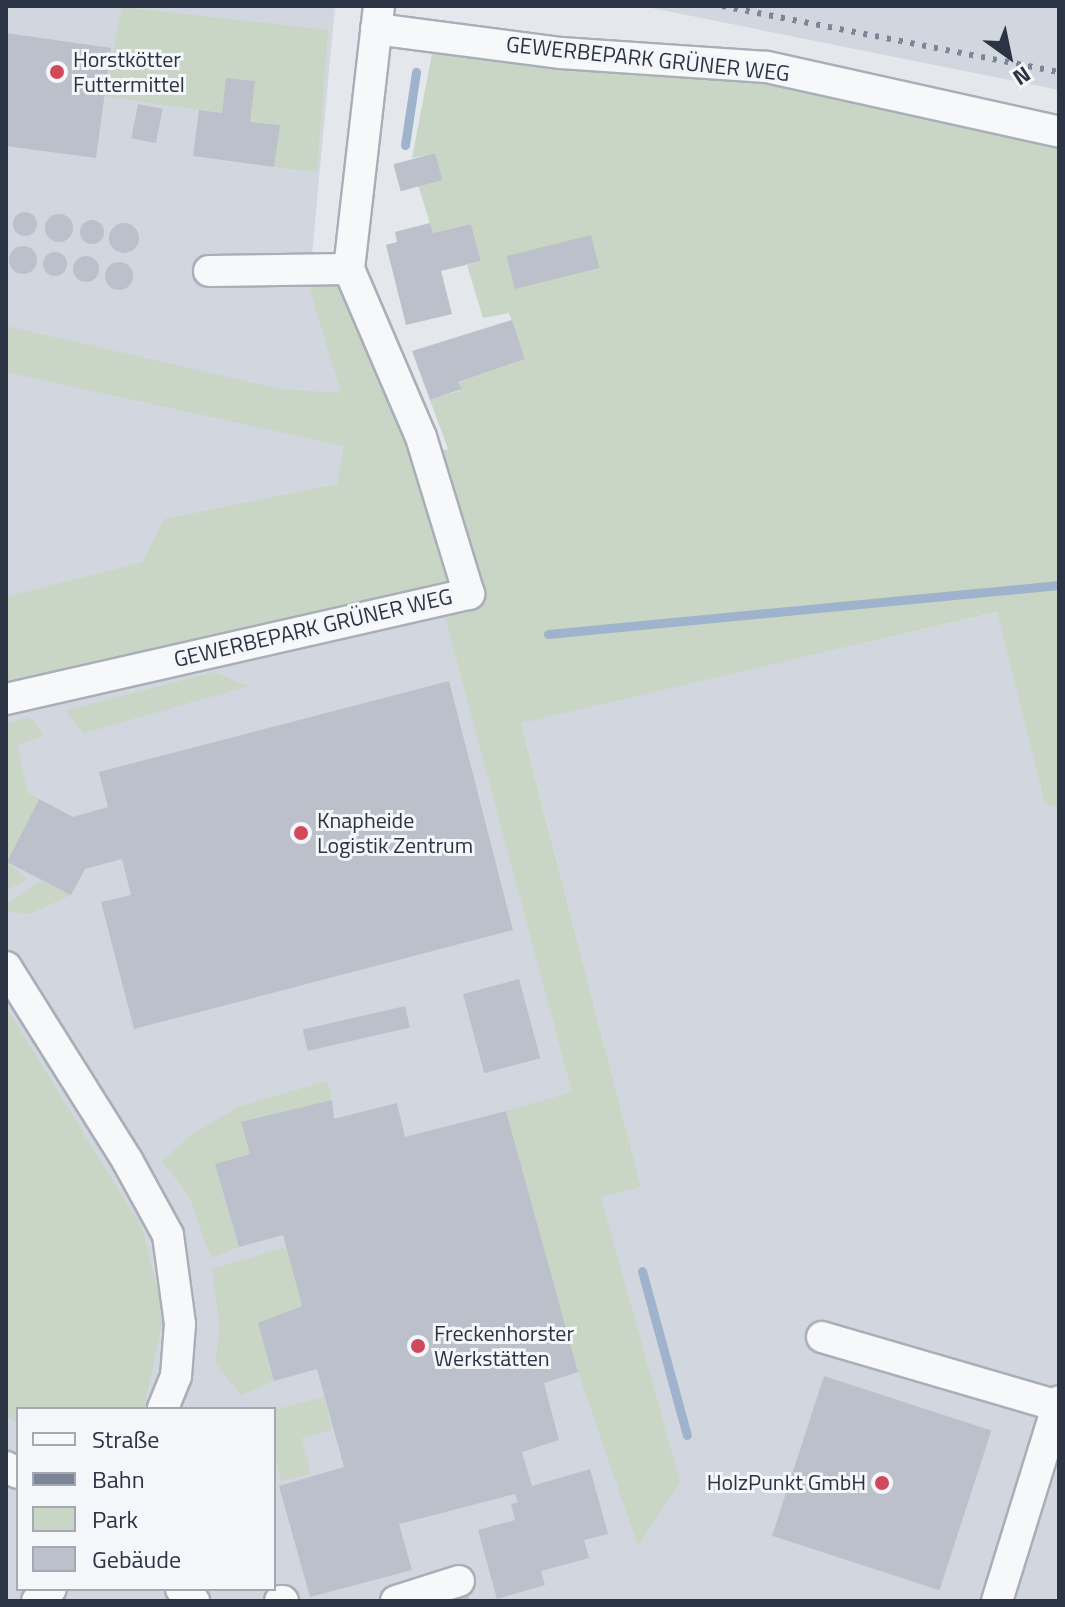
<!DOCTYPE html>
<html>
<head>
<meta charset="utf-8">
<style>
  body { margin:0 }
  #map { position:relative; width:1065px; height:1607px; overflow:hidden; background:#e4e7ec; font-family:"Titillium Web",sans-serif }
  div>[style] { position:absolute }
  .built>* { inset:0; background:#d2d6de }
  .green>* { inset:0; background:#c9d6c5 }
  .stream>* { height:9px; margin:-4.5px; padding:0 4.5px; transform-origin:4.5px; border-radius:4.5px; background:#9fb4cc }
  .building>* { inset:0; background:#bbc0ca; transform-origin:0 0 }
  .round { border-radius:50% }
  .roads { filter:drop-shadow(2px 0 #a9aeb7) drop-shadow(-2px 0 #a9aeb7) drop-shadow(0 2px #a9aeb7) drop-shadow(0 -2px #a9aeb7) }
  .minor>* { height:30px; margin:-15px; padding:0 15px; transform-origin:15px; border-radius:15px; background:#f7f8fa }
  .rail>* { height:6px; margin-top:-3px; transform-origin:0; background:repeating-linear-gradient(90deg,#7d8696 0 4px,transparent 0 12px) }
  .dots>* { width:22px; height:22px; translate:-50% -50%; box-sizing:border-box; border:4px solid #f4f6f9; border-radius:50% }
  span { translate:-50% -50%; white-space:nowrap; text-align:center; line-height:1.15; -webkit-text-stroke:6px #f4f6f9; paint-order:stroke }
  .poi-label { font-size:22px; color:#2b3445 }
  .left { translate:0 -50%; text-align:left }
  .right { translate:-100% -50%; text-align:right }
  .street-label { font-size:22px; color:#2b3445 }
  .frame { position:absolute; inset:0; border:8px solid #2b3445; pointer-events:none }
  .legend { position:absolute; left:16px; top:1407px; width:260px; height:184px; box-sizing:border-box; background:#f4f6f9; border:2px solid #a4a8b1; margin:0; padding:10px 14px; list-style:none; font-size:24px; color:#2b3445 }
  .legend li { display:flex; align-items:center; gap:16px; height:40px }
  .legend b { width:40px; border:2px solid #a4a8b1 }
  .north { position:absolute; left:969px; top:16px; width:80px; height:80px; -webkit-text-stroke:6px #f4f6f9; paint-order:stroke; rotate:147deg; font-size:22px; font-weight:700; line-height:32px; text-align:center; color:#2b3445 }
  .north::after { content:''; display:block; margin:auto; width:28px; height:36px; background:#2b3445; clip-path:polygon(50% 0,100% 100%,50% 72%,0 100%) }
</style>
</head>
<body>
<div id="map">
  <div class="built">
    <i style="clip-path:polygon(evenodd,6px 6px,335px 6px,309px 287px,403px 460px,601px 1196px,641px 1187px,521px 722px,998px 612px,1045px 804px,1059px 808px,1059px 1601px,6px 1601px,6px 6px,18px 1409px,274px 1409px,274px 1589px,18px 1589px,18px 1409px)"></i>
    <i style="clip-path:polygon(643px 6px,1059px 6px,1059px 90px,642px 6px)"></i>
  </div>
  <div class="green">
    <i style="clip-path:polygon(122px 7px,328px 30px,317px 172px,274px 167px,250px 122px,255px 81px,226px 78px,222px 113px,104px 96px)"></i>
    <i style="clip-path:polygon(432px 54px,769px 76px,1059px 141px,1059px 808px,1045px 804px,997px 612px,521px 723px,641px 1187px,601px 1197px,680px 1482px,638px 1546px,578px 1372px,506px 1111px,572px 1092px,436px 584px,6px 696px,6px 597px,143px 562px,164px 519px,337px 484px,344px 446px,6px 372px,6px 326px,280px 389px,341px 393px,309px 287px,354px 284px,412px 458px,448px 449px,430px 400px,461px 390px,458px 382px,525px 359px,509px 313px,483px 318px,467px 265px,481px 261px,471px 224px,433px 233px,418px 185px,440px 180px,435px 153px,412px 158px)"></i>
    <i style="clip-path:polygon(213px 672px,249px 686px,84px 733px,65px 711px)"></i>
    <i style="clip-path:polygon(30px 717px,44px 736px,17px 745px,28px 792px,39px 799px,7px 861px,27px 879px,6px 891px,6px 724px)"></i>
    <i style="clip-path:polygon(41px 880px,71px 895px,30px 914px,6px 911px,6px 905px)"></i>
    <i style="clip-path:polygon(6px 1007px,142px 1228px,164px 1315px,144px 1409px,18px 1409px,18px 1422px,6px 1417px)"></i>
    <i style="clip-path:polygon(327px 1081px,332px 1100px,241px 1122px,250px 1154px,215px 1164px,239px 1247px,211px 1258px,189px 1196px,162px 1161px,192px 1134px,240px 1106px)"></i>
    <i style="clip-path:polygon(286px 1247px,302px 1306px,258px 1323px,274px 1381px,241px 1395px,215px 1363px,220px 1329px,212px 1269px)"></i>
    <i style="clip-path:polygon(324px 1397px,332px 1430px,302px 1438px,311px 1474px,281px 1481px,274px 1452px,274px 1410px)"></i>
  </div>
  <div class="stream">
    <i style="left:405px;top:145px;width:74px;rotate:-81.4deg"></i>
    <i style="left:548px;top:634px;width:513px;rotate:-5.48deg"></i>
    <i style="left:642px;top:1271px;width:170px;rotate:74.7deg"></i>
  </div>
  <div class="building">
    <i style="clip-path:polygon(6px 33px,111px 48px,96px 158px,6px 146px)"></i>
    <i style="clip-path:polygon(226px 78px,255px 81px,250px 122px,280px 125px,274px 167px,193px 156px,199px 110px,222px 113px)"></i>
    <i style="left:138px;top:104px;width:25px;height:35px;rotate:11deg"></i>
    <i style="left:435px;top:153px;width:28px;height:43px;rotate:75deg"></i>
    <i class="round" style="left:13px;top:212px;width:24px;height:24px"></i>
    <i class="round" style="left:45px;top:214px;width:28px;height:28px"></i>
    <i class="round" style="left:80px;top:220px;width:24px;height:24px"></i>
    <i style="clip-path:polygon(430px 223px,433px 233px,471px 224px,481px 261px,441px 271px,452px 314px,406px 325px,386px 245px,397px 242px,395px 232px)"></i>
    <i class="round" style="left:109px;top:223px;width:30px;height:30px"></i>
    <i style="left:591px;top:235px;width:34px;height:87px;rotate:76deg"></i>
    <i class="round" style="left:9px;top:246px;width:28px;height:28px"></i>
    <i class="round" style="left:43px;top:252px;width:24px;height:24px"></i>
    <i class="round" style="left:73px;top:256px;width:26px;height:26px"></i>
    <i class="round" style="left:105px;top:262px;width:28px;height:28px"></i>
    <i style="clip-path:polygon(512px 320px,525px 359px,458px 382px,462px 389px,430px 400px,412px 351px)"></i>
    <i style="clip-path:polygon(449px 681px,513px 930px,134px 1029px,101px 902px,131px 895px,122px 859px,85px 869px,71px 895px,7px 862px,39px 799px,73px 817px,108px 807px,99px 772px)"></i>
    <i style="left:519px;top:979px;width:82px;height:58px;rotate:75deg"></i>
    <i style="left:405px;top:1006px;width:22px;height:105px;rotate:77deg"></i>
    <i style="clip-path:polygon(332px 1100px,334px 1119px,397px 1103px,405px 1137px,506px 1111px,578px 1372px,544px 1383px,559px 1440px,522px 1452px,532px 1486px,590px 1469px,608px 1534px,584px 1540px,589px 1558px,541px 1571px,545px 1585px,497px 1599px,478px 1530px,515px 1520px,511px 1504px,518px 1502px,515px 1494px,399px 1524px,412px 1570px,310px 1597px,279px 1486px,344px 1467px,317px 1369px,274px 1381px,258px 1323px,302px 1306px,283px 1235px,239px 1247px,215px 1164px,250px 1154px,241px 1122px)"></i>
    <i style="left:824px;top:1376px;width:176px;height:168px;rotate:18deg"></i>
    <i style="clip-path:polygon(468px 1594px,470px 1601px,445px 1601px,445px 1600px)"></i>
  </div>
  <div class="roads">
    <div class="minor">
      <i style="left:376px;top:29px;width:187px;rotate:7.4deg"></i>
      <i style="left:561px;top:53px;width:206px;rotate:3.9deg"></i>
      <i style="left:767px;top:67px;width:299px;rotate:12.5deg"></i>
      <i style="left:209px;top:271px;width:140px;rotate:-0.8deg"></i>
      <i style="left:6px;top:699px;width:475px;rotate:-12.8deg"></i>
      <i style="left:469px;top:594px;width:164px;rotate:-107deg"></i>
      <i style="left:421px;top:437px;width:183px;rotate:-113.2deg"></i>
      <i style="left:349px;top:269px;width:265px;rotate:-83.5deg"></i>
      <i style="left:6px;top:967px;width:228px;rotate:57.9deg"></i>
      <i style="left:127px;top:1160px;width:85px;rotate:61.3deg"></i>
      <i style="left:168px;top:1235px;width:90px;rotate:82.3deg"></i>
      <i style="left:180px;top:1324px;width:52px;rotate:94.4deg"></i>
      <i style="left:176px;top:1376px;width:35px;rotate:112deg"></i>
      <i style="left:822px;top:1337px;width:246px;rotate:16.3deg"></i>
      <i style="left:6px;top:1467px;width:13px;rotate:27deg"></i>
      <i style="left:181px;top:1589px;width:18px;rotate:43deg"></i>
      <i style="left:37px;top:1601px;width:18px;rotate:-41deg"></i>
      <i style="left:280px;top:1601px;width:3px"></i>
      <i style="left:396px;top:1601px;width:66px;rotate:-17.6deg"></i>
      <i style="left:997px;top:1601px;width:209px;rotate:-72.8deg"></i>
    </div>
  </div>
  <div class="rail">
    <i style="left:722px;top:6px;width:343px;rotate:11.1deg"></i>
  </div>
  <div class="dots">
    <i style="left:57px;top:72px;background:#d1495b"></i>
    <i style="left:301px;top:833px;background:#d1495b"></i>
    <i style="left:418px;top:1346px;background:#d1495b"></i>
    <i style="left:882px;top:1483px;background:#d1495b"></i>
  </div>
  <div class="poi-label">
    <span class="left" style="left:73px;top:72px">Horstkötter<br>Futtermittel</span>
    <span class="left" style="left:317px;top:833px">Knapheide<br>Logistik Zentrum</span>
    <span class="left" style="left:434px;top:1346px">Freckenhorster<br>Werkstätten</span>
    <span class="right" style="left:866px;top:1483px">HolzPunkt GmbH</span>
  </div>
  <div class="street-label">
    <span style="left:648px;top:59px;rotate:6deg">GEWERBEPARK GRÜNER WEG</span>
    <span style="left:313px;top:628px;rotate:-13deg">GEWERBEPARK GRÜNER WEG</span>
  </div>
  <div class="frame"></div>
  <ul class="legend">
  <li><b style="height:10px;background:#f7f8fa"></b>Straße</li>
  <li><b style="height:10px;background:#7d8696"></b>Bahn</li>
  <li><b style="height:22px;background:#c9d6c5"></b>Park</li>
  <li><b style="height:22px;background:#bbc0ca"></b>Gebäude</li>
  </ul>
  <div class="north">N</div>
</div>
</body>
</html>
